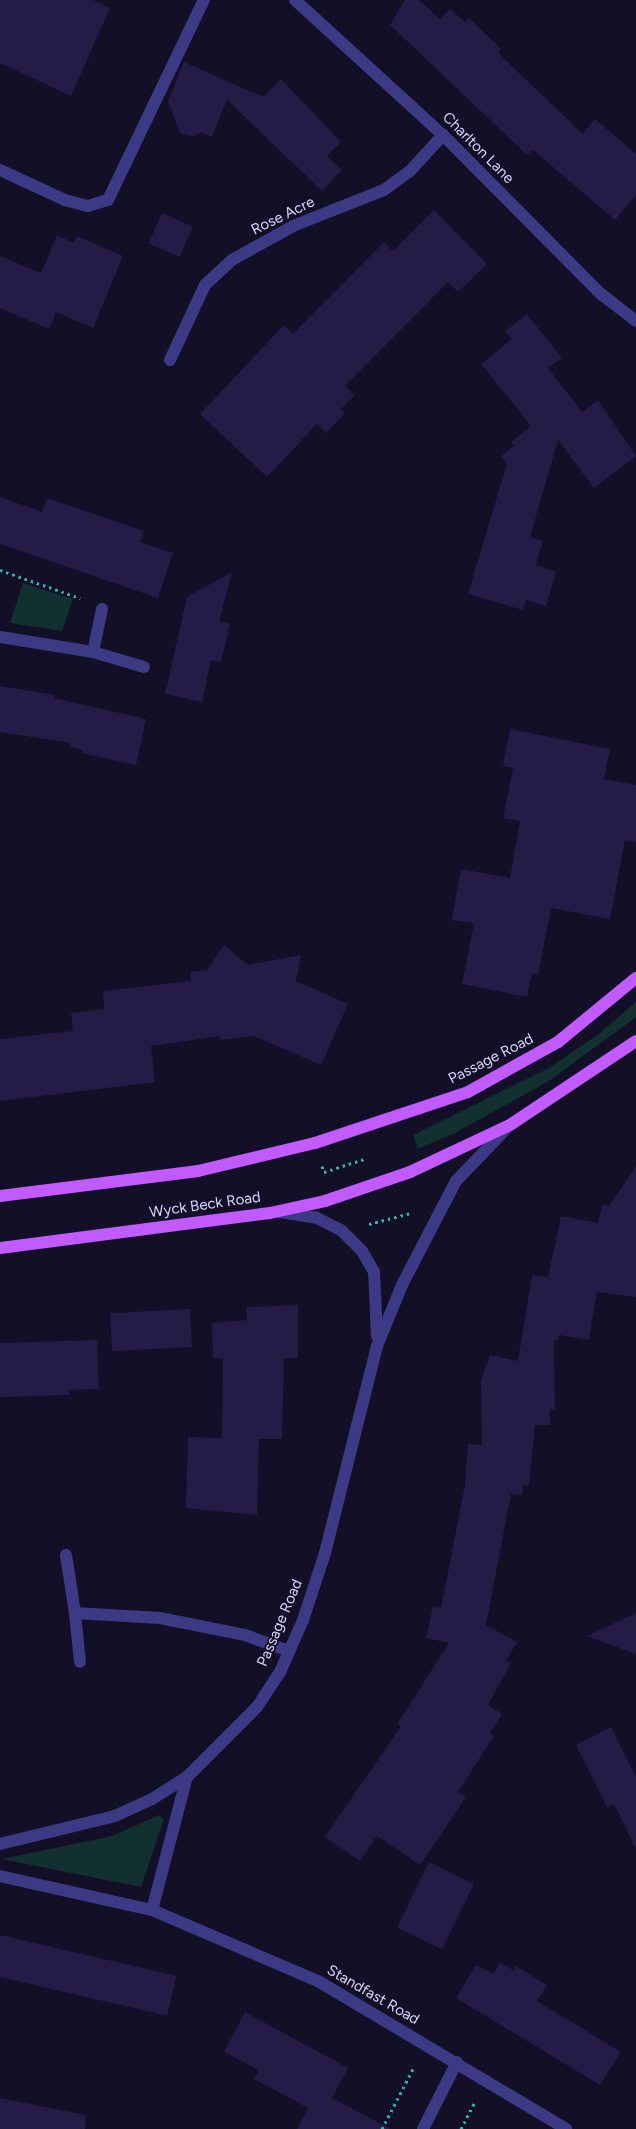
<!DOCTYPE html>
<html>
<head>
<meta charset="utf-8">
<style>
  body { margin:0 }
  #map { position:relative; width:636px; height:2129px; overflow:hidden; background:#130f26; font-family:Figtree,sans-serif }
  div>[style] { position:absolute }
  .green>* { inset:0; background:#12302f }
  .building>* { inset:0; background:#241b47; transform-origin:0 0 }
  .path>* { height:3px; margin-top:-1.5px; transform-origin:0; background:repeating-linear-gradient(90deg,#2fb8b0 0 2.5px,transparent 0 6.5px) }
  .lane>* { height:12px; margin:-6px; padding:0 6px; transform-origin:6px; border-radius:6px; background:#3d3a85 }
  .street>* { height:12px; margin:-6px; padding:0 6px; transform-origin:6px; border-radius:6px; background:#3d3a85 }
  .primary>* { height:12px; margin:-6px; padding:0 6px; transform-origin:6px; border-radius:6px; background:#c25bff }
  span { translate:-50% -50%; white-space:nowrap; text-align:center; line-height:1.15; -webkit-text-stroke:4px #130f26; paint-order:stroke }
  .street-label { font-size:15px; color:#d9d4ff }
</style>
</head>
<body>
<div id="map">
  <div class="green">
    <i style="clip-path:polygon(23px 583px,73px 599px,62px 631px,10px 623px)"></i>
    <i style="clip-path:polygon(636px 1002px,636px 1017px,549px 1081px,455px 1133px,418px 1149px,413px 1135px,549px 1068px,600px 1033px)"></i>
    <i style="clip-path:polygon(159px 1815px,164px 1819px,141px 1887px,2px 1859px,112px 1836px)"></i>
  </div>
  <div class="building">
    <i style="clip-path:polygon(0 0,93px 0,110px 8px,71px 96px,0 63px)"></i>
    <i style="clip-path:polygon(405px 0,419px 0,440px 19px,450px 9px,465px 22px,469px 18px,501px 49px,498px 53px,583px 134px,595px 119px,636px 154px,636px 195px,615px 220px,533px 150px,527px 155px,390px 25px)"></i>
    <i style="clip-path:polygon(184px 62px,263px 97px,281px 79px,341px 142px,327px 156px,342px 170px,322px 191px,227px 100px,212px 137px,201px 132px,192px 137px,180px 133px,168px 101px)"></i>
    <i style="clip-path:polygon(434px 210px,487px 264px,458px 292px,448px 282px,345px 386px,355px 395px,341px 409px,345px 413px,326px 433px,317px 424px,267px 477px,200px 414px,284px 325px,293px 334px,384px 242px,393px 251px)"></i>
    <i style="left:162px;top:213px;width:34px;height:33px;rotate:24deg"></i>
    <i style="clip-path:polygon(57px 235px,74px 243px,77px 236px,123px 256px,93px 328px,56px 312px,49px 329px,0 308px,0 256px,41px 273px)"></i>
    <i style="clip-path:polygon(527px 314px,562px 358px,548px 368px,582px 412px,598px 400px,636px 456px,594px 488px,558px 440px,530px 537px,543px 541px,536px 565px,556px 572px,546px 606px,526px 600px,523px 610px,468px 594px,507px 463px,501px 456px,514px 446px,511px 442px,531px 426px,481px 364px,512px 339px,505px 331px)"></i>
    <i style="clip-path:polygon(0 497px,42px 512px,47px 498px,144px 531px,140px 542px,173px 553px,158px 598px,0 544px)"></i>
    <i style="clip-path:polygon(232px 572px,219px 621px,230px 624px,221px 662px,211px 660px,202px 702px,165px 694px,187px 597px)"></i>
    <i style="clip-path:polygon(0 686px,55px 695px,54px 698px,146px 719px,136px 765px,82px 753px,83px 750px,70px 747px,71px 743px,0 732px)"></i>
    <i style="clip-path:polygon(510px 729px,610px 749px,604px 779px,636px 785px,636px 842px,625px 840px,610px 919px,551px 908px,538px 975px,532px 973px,527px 997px,462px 984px,474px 923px,452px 920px,461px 869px,510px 878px,520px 821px,503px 818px,513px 768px,503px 766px)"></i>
    <i style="clip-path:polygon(224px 945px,248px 965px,301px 955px,296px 981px,348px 1004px,321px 1065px,254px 1036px,221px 1040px,220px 1036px,151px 1046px,155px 1082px,0 1101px,0 1039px,73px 1031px,71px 1013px,104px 1009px,103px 991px,191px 981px,190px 972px,207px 970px)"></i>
    <i style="clip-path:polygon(636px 1166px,636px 1297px,597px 1292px,589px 1340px,559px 1335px,558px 1340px,554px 1340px,555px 1410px,550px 1409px,550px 1425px,535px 1425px,529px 1486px,523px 1485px,522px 1495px,511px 1494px,486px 1625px,517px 1642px,506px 1661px,511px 1663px,488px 1705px,502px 1714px,490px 1733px,494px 1736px,458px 1792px,466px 1797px,420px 1865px,377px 1836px,360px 1861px,325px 1837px,401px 1726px,397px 1724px,449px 1643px,426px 1638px,433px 1606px,441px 1608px,465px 1485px,468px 1444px,482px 1445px,481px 1380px,490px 1355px,518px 1361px,532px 1275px,548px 1277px,561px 1216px,598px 1223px,602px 1204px,609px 1206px)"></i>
    <i style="clip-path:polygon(298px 1305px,298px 1358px,284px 1358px,282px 1439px,259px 1439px,257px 1515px,186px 1508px,188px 1437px,222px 1438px,223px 1358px,213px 1358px,212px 1323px,247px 1320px,246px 1307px)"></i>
    <i style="left:190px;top:1309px;width:38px;height:80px;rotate:87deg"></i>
    <i style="clip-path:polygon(97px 1340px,99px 1389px,69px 1390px,69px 1395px,0 1397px,0 1343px)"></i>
    <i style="clip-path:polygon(636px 1613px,636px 1654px,587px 1636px)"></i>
    <i style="clip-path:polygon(611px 1727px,636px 1777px,636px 1849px,614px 1804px,607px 1807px,576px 1745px)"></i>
    <i style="left:429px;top:1862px;width:50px;height:73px;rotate:26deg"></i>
    <i style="left:0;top:1935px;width:181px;height:41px;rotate:13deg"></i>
    <i style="clip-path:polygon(500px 1962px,513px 1970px,516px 1966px,547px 1985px,537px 2001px,621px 2052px,600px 2085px,456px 1998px,476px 1965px,493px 1974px)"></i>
    <i style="clip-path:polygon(245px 2012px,348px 2068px,332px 2098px,391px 2129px,297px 2129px,308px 2108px,254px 2079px,259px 2070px,224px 2052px)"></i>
    <i style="clip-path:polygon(0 2098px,86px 2115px,85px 2129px,0 2129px)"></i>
  </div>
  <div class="path">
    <i style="left:0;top:570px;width:85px;rotate:19.3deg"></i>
    <i style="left:322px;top:1166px;width:6px;rotate:72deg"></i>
    <i style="left:324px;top:1172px;width:45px;rotate:-18deg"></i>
    <i style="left:369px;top:1224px;width:43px;rotate:-14.7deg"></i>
    <i style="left:382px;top:2129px;width:70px;rotate:-62.7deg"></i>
    <i style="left:461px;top:2129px;width:29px;rotate:-63deg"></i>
  </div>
  <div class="lane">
    <i style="left:0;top:170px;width:72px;rotate:24.8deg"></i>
    <i style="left:65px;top:200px;width:24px;rotate:15deg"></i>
    <i style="left:88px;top:206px;width:21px;rotate:-17deg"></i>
    <i style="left:108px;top:200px;width:222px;rotate:-64.4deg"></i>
  </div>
  <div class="street">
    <i style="left:295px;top:0;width:200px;rotate:42.4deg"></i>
    <i style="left:443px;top:135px;width:224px;rotate:45.2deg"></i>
    <i style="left:601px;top:294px;width:44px;rotate:37.6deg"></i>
    <i style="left:170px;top:360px;width:83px;rotate:-65deg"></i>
    <i style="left:205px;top:285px;width:37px;rotate:-43deg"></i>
    <i style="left:232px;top:260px;width:70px;rotate:-29.1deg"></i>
    <i style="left:293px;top:226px;width:98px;rotate:-21.6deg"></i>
    <i style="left:384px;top:190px;width:32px;rotate:-36deg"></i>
    <i style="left:410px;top:171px;width:49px;rotate:-47.5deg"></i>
    <i style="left:0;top:637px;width:94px;rotate:9.2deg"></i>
    <i style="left:93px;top:652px;width:53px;rotate:16.4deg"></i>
    <i style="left:93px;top:652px;width:44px;rotate:-78.2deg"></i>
    <i style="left:280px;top:1212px;width:37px;rotate:9deg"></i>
    <i style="left:317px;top:1218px;width:28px;rotate:27deg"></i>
    <i style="left:342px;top:1231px;width:28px;rotate:45deg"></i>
    <i style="left:362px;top:1251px;width:24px;rotate:60deg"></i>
    <i style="left:374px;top:1272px;width:64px;rotate:87.3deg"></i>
    <i style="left:66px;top:1555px;width:59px;rotate:81.2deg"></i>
    <i style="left:75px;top:1613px;width:85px;rotate:3.4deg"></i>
    <i style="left:160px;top:1618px;width:87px;rotate:11.3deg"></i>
    <i style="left:245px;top:1635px;width:47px;rotate:20deg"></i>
    <i style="left:75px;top:1613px;width:49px;rotate:84.2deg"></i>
    <i style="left:0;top:1844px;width:118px;rotate:-13.7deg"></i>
    <i style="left:115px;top:1816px;width:41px;rotate:-24.7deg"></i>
    <i style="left:152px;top:1799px;width:41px;rotate:-32.2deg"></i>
    <i style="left:187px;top:1777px;width:99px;rotate:-45deg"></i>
    <i style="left:257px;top:1707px;width:42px;rotate:-56.7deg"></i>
    <i style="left:280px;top:1672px;width:57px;rotate:-66.1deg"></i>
    <i style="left:303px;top:1620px;width:71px;rotate:-71.8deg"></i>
    <i style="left:325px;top:1553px;width:213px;rotate:-75.9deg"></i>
    <i style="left:377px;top:1346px;width:66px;rotate:-67.7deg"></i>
    <i style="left:402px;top:1285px;width:117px;rotate:-62.6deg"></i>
    <i style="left:456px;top:1181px;width:72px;rotate:-46.1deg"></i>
    <i style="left:0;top:1876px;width:156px;rotate:12.6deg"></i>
    <i style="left:152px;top:1910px;width:181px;rotate:23.2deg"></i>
    <i style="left:318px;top:1981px;width:289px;rotate:30.8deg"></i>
    <i style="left:152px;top:1910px;width:138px;rotate:-75.3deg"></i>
    <i style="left:423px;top:2129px;width:75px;rotate:-63.1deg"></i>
  </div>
  <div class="primary">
    <i style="left:0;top:1196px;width:200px;rotate:-7.2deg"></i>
    <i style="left:198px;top:1171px;width:120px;rotate:-13.5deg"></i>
    <i style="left:315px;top:1143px;width:161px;rotate:-18.4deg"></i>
    <i style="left:468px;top:1092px;width:103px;rotate:-29.1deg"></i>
    <i style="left:558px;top:1042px;width:101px;rotate:-39.4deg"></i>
    <i style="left:0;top:1248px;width:272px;rotate:-7.4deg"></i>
    <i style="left:270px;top:1213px;width:56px;rotate:-12.3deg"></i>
    <i style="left:325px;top:1201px;width:90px;rotate:-18.8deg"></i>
    <i style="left:410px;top:1172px;width:110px;rotate:-25.2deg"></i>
    <i style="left:510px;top:1125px;width:151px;rotate:-33.7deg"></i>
  </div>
  <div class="street-label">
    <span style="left:478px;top:148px;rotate:45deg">Charlton Lane</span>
    <span style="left:283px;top:216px;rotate:-26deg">Rose Acre</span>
    <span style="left:491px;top:1059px;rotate:-27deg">Passage Road</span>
    <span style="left:205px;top:1205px;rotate:-8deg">Wyck Beck Road</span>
    <span style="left:280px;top:1623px;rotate:-67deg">Passage Road</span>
    <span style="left:373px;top:1995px;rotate:30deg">Standfast Road</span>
  </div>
</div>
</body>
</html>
